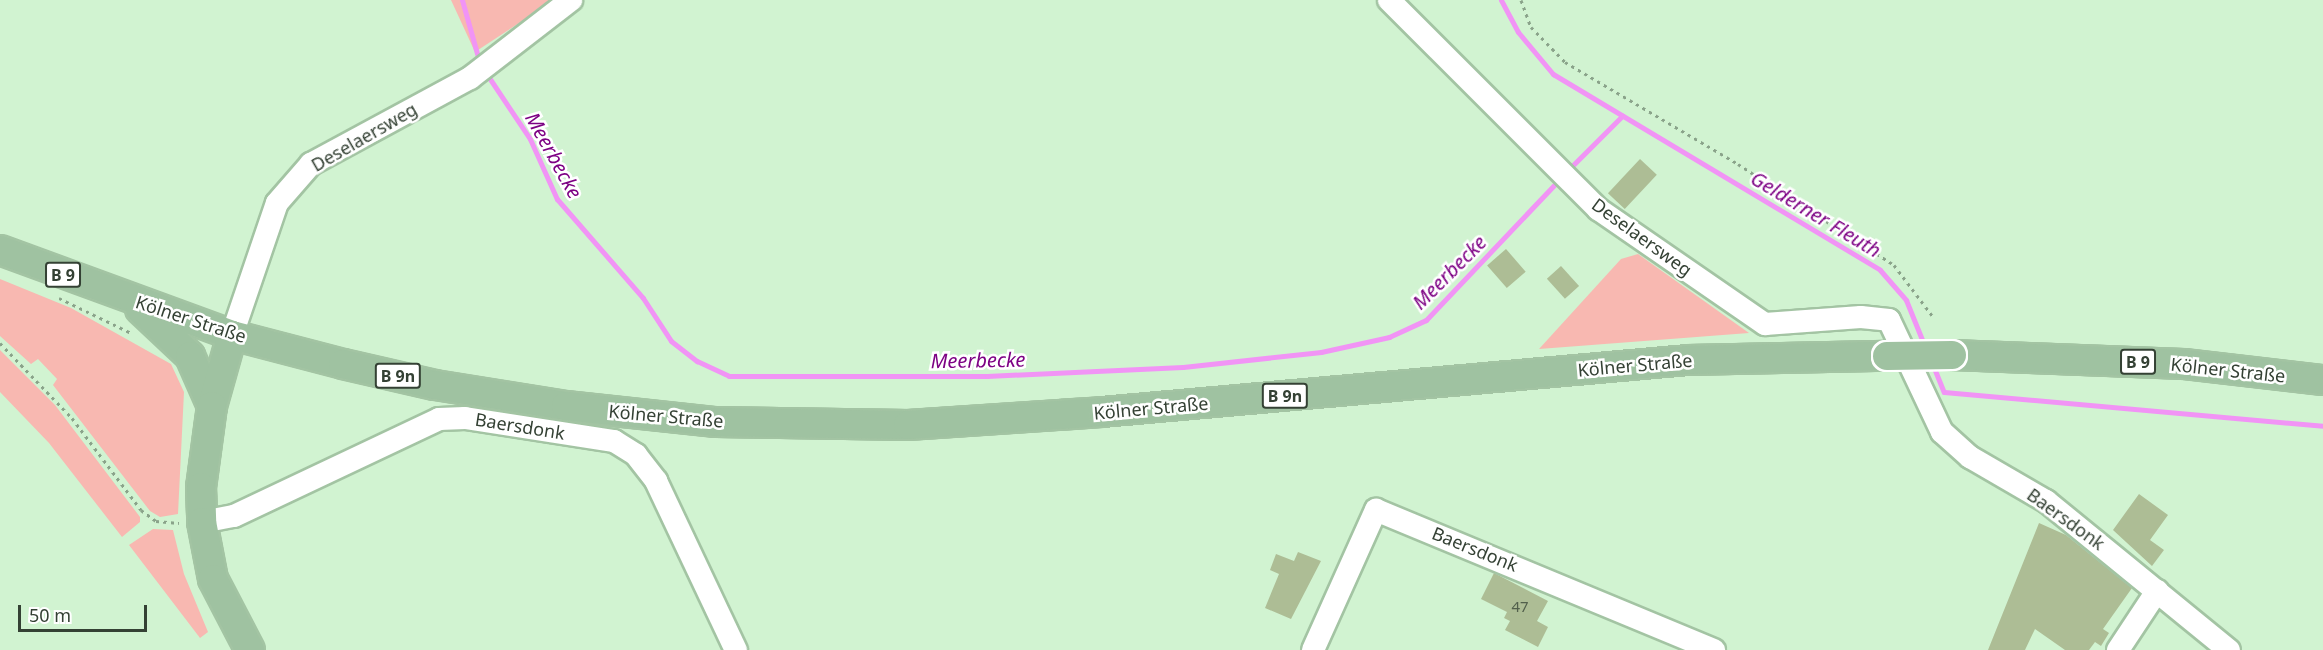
<!DOCTYPE html>
<html>
<head>
<meta charset="utf-8">
<style>
  body { margin:0 }
  #map { position:relative; width:2323px; height:650px; overflow:hidden; background:#d1f3d1; font-family:"Noto Sans",sans-serif }
  div>[style] { position:absolute }
  .green>* { inset:0; background:#f8b8b1 }
  .stream>* { height:5px; margin:-2.5px; padding:0 2.5px; transform-origin:2.5px; border-radius:2.5px; background:#f194f5 }
  .building>* { inset:0; background:#adbd95; transform-origin:0 0 }
  .path>* { height:3px; margin-top:-1.5px; transform-origin:0; background:repeating-linear-gradient(90deg,#8aa38a 0 3px,transparent 0 7.5px) }
  .roads { filter:drop-shadow(2px 0 #a3c4a3) drop-shadow(-2px 0 #a3c4a3) drop-shadow(0 2px #a3c4a3) drop-shadow(0 -2px #a3c4a3) }
  .minor>* { height:22px; margin:-11px; padding:0 11px; transform-origin:11px; border-radius:11px; background:#fff }
  .major>* { height:28px; margin:-14px; padding:0 14px; transform-origin:14px; border-radius:14px; background:#9fc2a1 }
  .bridges { filter:drop-shadow(2px 0 #fff) drop-shadow(-2px 0 #fff) drop-shadow(0 2px #fff) drop-shadow(0 -2px #fff) }
  .major-bridge>* { height:28px; margin:-14px; padding:0 14px; transform-origin:14px; border-radius:14px; background:#9fc2a1 }
  span { translate:-50% -50%; white-space:nowrap; text-align:center; line-height:1.15; -webkit-text-stroke:5px #fff; paint-order:stroke }
  .number-label { font-size:15px; color:#52604c }
  .number-label span { -webkit-text-stroke-width:0 }
  .shield-label span { padding:2px 4px; background:#fff; border:2px solid; border-radius:4px; -webkit-text-stroke-width:0 }
  .shield-label { font-size:16px; color:#344134; font-weight:700 }
  .street-label { font-size:18px; color:#344134 }
  .water-label { font-size:20px; color:#7d0284; font-style:italic }
  .scale { position:absolute; left:18px; top:605px; width:129px; height:27px; box-sizing:border-box; border:3px solid #344134; border-top:0; padding-left:8px; font-size:18px; line-height:21px; white-space:nowrap; color:#344134; -webkit-text-stroke:4px #fff; paint-order:stroke }
</style>
</head>
<body>
<div id="map">
  <div class="green">
    <i style="clip-path:polygon(451px 0,554px 0,475px 52px)"></i>
    <i style="clip-path:polygon(1638px 254px,1749px 333px,1539px 349px,1621px 259px)"></i>
    <i style="clip-path:polygon(0 279px,71px 308px,171px 364px,184px 392px,178px 514px,160px 517px,150px 511px,53px 385px,57px 379px,38px 359px,31px 364px,0 336px)"></i>
    <i style="clip-path:polygon(0 350px,55px 405px,140px 517px,140px 522px,122px 537px,49px 443px,0 392px)"></i>
    <i style="clip-path:polygon(153px 529px,173px 530px,184px 574px,208px 632px,200px 638px,129px 545px)"></i>
  </div>
  <div class="stream">
    <i style="left:462px;top:0;width:59px;rotate:74.3deg"></i>
    <i style="left:1501px;top:0;width:36px;rotate:62deg"></i>
    <i style="left:1518px;top:32px;width:55px;rotate:50.2deg"></i>
    <i style="left:1553px;top:74px;width:381px;rotate:30.9deg"></i>
    <i style="left:1880px;top:270px;width:40px;rotate:49deg"></i>
    <i style="left:1906px;top:300px;width:51px;rotate:68deg"></i>
    <i style="left:486px;top:73px;width:79px;rotate:56.3deg"></i>
    <i style="left:530px;top:139px;width:66px;rotate:65.8deg"></i>
    <i style="left:557px;top:199px;width:131px;rotate:49deg"></i>
    <i style="left:643px;top:298px;width:51px;rotate:56.9deg"></i>
    <i style="left:671px;top:341px;width:33px;rotate:38deg"></i>
    <i style="left:697px;top:361px;width:35px;rotate:25deg"></i>
    <i style="left:729px;top:376px;width:258px"></i>
    <i style="left:987px;top:376px;width:196px;rotate:-2.6deg"></i>
    <i style="left:1183px;top:367px;width:139px;rotate:-6.2deg"></i>
    <i style="left:1321px;top:352px;width:70px;rotate:-12.4deg"></i>
    <i style="left:1389px;top:337px;width:41px;rotate:-24.7deg"></i>
    <i style="left:1426px;top:320px;width:192px;rotate:-46.5deg"></i>
    <i style="left:1570px;top:168px;width:74px;rotate:-45deg"></i>
    <i style="left:1932px;top:363px;width:31px;rotate:68deg"></i>
    <i style="left:1944px;top:392px;width:381px;rotate:5.1deg"></i>
  </div>
  <div class="building">
    <i style="left:1640px;top:159px;width:23px;height:47px;rotate:43deg"></i>
    <i style="left:1506px;top:249px;width:30px;height:25px;rotate:49deg"></i>
    <i style="left:1561px;top:266px;width:27px;height:19px;rotate:48deg"></i>
    <i style="clip-path:polygon(2139px 494px,2168px 515px,2150px 540px,2164px 550px,2152px 566px,2113px 530px)"></i>
    <i style="clip-path:polygon(2039px 523px,2066px 535px,2132px 588px,2103px 629px,2109px 633px,2101px 646px,2095px 642px,2089px 650px,2065px 650px,2035px 629px,2025px 650px,1988px 650px)"></i>
    <i style="clip-path:polygon(1298px 552px,1321px 561px,1291px 619px,1265px 608px,1279px 574px,1270px 570px,1276px 554px,1294px 561px)"></i>
    <i style="clip-path:polygon(1494px 573px,1548px 601px,1537px 621px,1548px 627px,1538px 647px,1505px 630px,1510px 621px,1504px 618px,1507px 612px,1481px 599px)"></i>
  </div>
  <div class="path">
    <i style="left:1521px;top:0;width:29px;rotate:70deg"></i>
    <i style="left:1531px;top:27px;width:49px;rotate:45.8deg"></i>
    <i style="left:1565px;top:62px;width:201px;rotate:30.5deg"></i>
    <i style="left:1738px;top:164px;width:186px;rotate:32.9deg"></i>
    <i style="left:1894px;top:265px;width:66px;rotate:53deg"></i>
    <i style="left:59px;top:298px;width:80px;rotate:25.9deg"></i>
    <i style="left:0;top:343px;width:104px;rotate:46.2deg"></i>
    <i style="left:72px;top:418px;width:115px;rotate:53.1deg"></i>
    <i style="left:141px;top:510px;width:19px;rotate:36deg"></i>
    <i style="left:156px;top:521px;width:23px;rotate:5deg"></i>
  </div>
  <div class="roads">
    <div class="minor">
      <i style="left:1389px;top:0;width:296px;rotate:45deg"></i>
      <i style="left:1598px;top:209px;width:203px;rotate:34.6deg"></i>
      <i style="left:1765px;top:324px;width:96px;rotate:-4.2deg"></i>
      <i style="left:1861px;top:317px;width:28px;rotate:6deg"></i>
      <i style="left:1889px;top:320px;width:124px;rotate:64.7deg"></i>
      <i style="left:1942px;top:432px;width:38px;rotate:42deg"></i>
      <i style="left:1970px;top:457px;width:88px;rotate:30.1deg"></i>
      <i style="left:2046px;top:501px;width:236px;rotate:39.2deg"></i>
      <i style="left:232px;top:335px;width:139px;rotate:-71.2deg"></i>
      <i style="left:277px;top:203px;width:52px;rotate:-48.9deg"></i>
      <i style="left:311px;top:164px;width:181px;rotate:-28.4deg"></i>
      <i style="left:470px;top:78px;width:128px;rotate:-37.7deg"></i>
      <i style="left:202px;top:522px;width:33px;rotate:-11deg"></i>
      <i style="left:234px;top:516px;width:227px;rotate:-25.3deg"></i>
      <i style="left:439px;top:419px;width:26px;rotate:-2deg"></i>
      <i style="left:465px;top:418px;width:151px;rotate:8.8deg"></i>
      <i style="left:614px;top:441px;width:26px;rotate:32deg"></i>
      <i style="left:636px;top:455px;width:33px;rotate:52deg"></i>
      <i style="left:656px;top:481px;width:187px;rotate:64.7deg"></i>
      <i style="left:1313px;top:650px;width:154px;rotate:-65.8deg"></i>
      <i style="left:1376px;top:510px;width:366px;rotate:22.5deg"></i>
      <i style="left:2118px;top:650px;width:71px;rotate:-56.5deg"></i>
    </div>
    <div class="major">
      <i style="left:0;top:250px;width:247px;rotate:20.1deg"></i>
      <i style="left:232px;top:335px;width:115px;rotate:14.6deg"></i>
      <i style="left:343px;top:364px;width:94px;rotate:12.9deg"></i>
      <i style="left:435px;top:385px;width:133px;rotate:9.1deg"></i>
      <i style="left:566px;top:406px;width:151px;rotate:6.1deg"></i>
      <i style="left:716px;top:422px;width:192px;rotate:0.9deg"></i>
      <i style="left:908px;top:425px;width:194px;rotate:-3.8deg"></i>
      <i style="left:1102px;top:412px;width:588px;rotate:-5.07deg"></i>
      <i style="left:1688px;top:360px;width:199px;rotate:-1.2deg"></i>
      <i style="left:140px;top:309px;width:69px;rotate:43.2deg"></i>
      <i style="left:190px;top:356px;width:55px;rotate:66.3deg"></i>
      <i style="left:232px;top:335px;width:74px;rotate:105.7deg"></i>
      <i style="left:212px;top:406px;width:82px;rotate:97.7deg"></i>
      <i style="left:201px;top:487px;width:35px;rotate:88deg"></i>
      <i style="left:202px;top:522px;width:58px;rotate:79.1deg"></i>
      <i style="left:213px;top:579px;width:80px;rotate:62.5deg"></i>
      <i style="left:1952px;top:355px;width:232px;rotate:2.2deg"></i>
      <i style="left:2184px;top:364px;width:140px;rotate:6.6deg"></i>
    </div>
  </div>
  <div class="bridges">
    <div class="major-bridge">
      <i style="left:1887px;top:356px;width:65px;rotate:-0.9deg"></i>
    </div>
  </div>
  <div class="number-label">
    <span style="left:1520px;top:607px">47</span>
  </div>
  <div class="shield-label">
    <span style="left:63px;top:275px">B 9</span>
    <span style="left:2138px;top:362px">B 9</span>
    <span style="left:398px;top:376px">B 9n</span>
    <span style="left:1285px;top:396px">B 9n</span>
  </div>
  <div class="street-label">
    <span style="left:364px;top:137px;rotate:-30deg">Deselaersweg</span>
    <span style="left:1642px;top:237px;rotate:36deg">Deselaersweg</span>
    <span style="left:191px;top:319px;rotate:18deg">Kölner Straße</span>
    <span style="left:1635px;top:365px;rotate:-5deg">Kölner Straße</span>
    <span style="left:2228px;top:370px;rotate:6deg">Kölner Straße</span>
    <span style="left:1151px;top:408px;rotate:-5deg">Kölner Straße</span>
    <span style="left:666px;top:416px;rotate:5deg">Kölner Straße</span>
    <span style="left:520px;top:426px;rotate:9deg">Baersdonk</span>
    <span style="left:2066px;top:519px;rotate:36deg">Baersdonk</span>
    <span style="left:1475px;top:549px;rotate:22deg">Baersdonk</span>
  </div>
  <div class="water-label">
    <span style="left:554px;top:155px;rotate:61deg">Meerbecke</span>
    <span style="left:1816px;top:214px;rotate:31deg">Gelderner Fleuth</span>
    <span style="left:1449px;top:272px;rotate:-45deg">Meerbecke</span>
    <span style="left:978px;top:360px;rotate:-1deg">Meerbecke</span>
  </div>
  <div class="scale">50 m</div>
</div>
</body>
</html>
